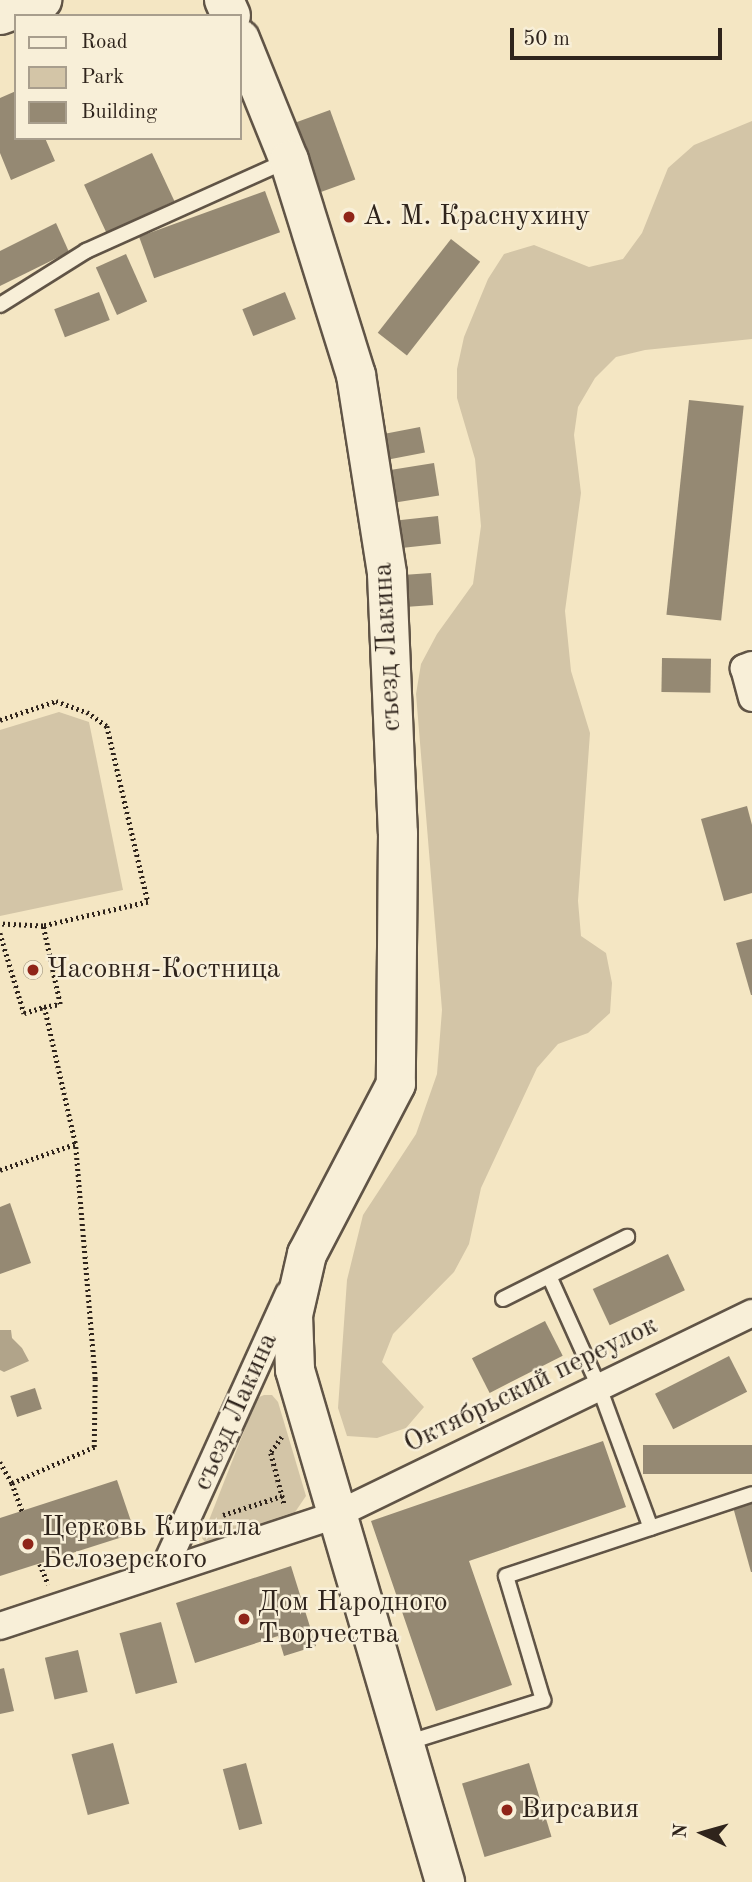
<!DOCTYPE html>
<html>
<head>
<meta charset="utf-8">
<style>
  body { margin:0 }
  #map { position:relative; width:752px; height:1882px; overflow:hidden; background:#f4e6c3; font-family:"Old Standard TT",serif }
  div>[style] { position:absolute }
  .green>* { inset:0; background:#d3c5a7 }
  .water>* { inset:0; background:#b1a48a }
  .building>* { inset:0; background:#958973; transform-origin:0 0 }
  .round { border-radius:50% }
  .path>* { height:4.5px; margin-top:-2.25px; transform-origin:0; background:repeating-linear-gradient(90deg,#2f241c 0 2px,transparent 0 5.5px) }
  .roads { filter:drop-shadow(2px 0 #605446) drop-shadow(-2px 0 #605446) drop-shadow(0 2px #605446) drop-shadow(0 -2px #605446) }
  .lane>* { height:14px; margin:-7px; padding:0 7px; transform-origin:7px; border-radius:7px; background:#f8efd8 }
  .street>* { height:26px; margin:-13px; padding:0 13px; transform-origin:13px; border-radius:13px; background:#f8efd8 }
  .secondary>* { height:38px; margin:-19px; padding:0 19px; transform-origin:19px; border-radius:19px; background:#f8efd8 }
  .dots>* { width:19px; height:19px; translate:-50% -50%; box-sizing:border-box; border:4px solid #f8efd8; border-radius:50% }
  span { translate:-50% -50%; white-space:nowrap; text-align:center; line-height:1.15; -webkit-text-stroke:5px #f8efd8; paint-order:stroke }
  .poi-label { font-size:28px; color:#2f241c }
  .left { translate:0 -50%; text-align:left }
  .street-label { font-size:28px; color:#2f241c }
  .legend { position:absolute; left:14px; top:14px; width:228px; height:126px; box-sizing:border-box; background:#f8efd8; border:2px solid #a89e8d; margin:0; padding:9px 12px; list-style:none; font-size:21px; color:#2f241c }
  .legend li { display:flex; align-items:center; gap:14px; height:35px }
  .legend b { width:35px; border:2px solid #a89e8d }
  .north { position:absolute; left:668px; top:1798px; width:70px; height:70px; -webkit-text-stroke:5px #f8efd8; paint-order:stroke; rotate:275deg; font-size:19px; font-weight:700; line-height:28px; text-align:center; color:#2f241c }
  .north::after { content:''; display:block; margin:auto; width:24px; height:32px; background:#2f241c; clip-path:polygon(50% 0,100% 100%,50% 72%,0 100%) }
  .scale { position:absolute; left:510px; top:28px; width:212px; height:32px; box-sizing:border-box; border:4px solid #2f241c; border-top:0; padding-left:9px; font-size:21px; line-height:24px; white-space:nowrap; color:#2f241c; -webkit-text-stroke:5px #f8efd8; paint-order:stroke }
</style>
</head>
<body>
<div id="map">
  <div class="green">
    <i style="clip-path:polygon(752px 121px,752px 339px,645px 350px,616px 357px,595px 378px,578px 407px,574px 435px,581px 493px,565px 611px,571px 671px,590px 733px,578px 901px,581px 936px,606px 953px,612px 983px,610px 1013px,588px 1033px,558px 1044px,537px 1068px,481px 1188px,469px 1244px,454px 1272px,393px 1334px,382px 1362px,424px 1407px,406px 1428px,377px 1438px,347px 1436px,338px 1408px,347px 1280px,363px 1215px,416px 1134px,437px 1074px,442px 1010px,416px 694px,421px 664px,437px 634px,473px 584px,481px 526px,475px 459px,457px 398px,457px 369px,464px 337px,488px 279px,504px 254px,534px 245px,589px 267px,623px 259px,642px 233px,668px 168px,694px 145px)"></i>
    <i style="clip-path:polygon(59px 712px,89px 722px,123px 890px,0 916px,0 730px)"></i>
    <i style="clip-path:polygon(264px 1395px,272px 1395px,278px 1402px,306px 1496px,289px 1521px,207px 1545px,202px 1538px,257px 1398px)"></i>
  </div>
  <div class="water">
    <i style="clip-path:polygon(0 1330px,11px 1330px,12px 1338px,22px 1348px,29px 1361px,4px 1372px,0 1370px)"></i>
  </div>
  <div class="building">
    <i style="clip-path:polygon(16px 91px,16px 138px,45px 138px,55px 161px,11px 180px,0 153px,0 98px)"></i>
    <i style="left:330px;top:110px;width:74px;height:41px;rotate:70deg"></i>
    <i style="left:152px;top:153px;width:53px;height:75px;rotate:65deg"></i>
    <i style="left:265px;top:191px;width:44px;height:134px;rotate:70deg"></i>
    <i style="clip-path:polygon(56px 223px,69px 252px,0 286px,0 251px)"></i>
    <i style="left:451px;top:239px;width:37px;height:119px;rotate:38deg"></i>
    <i style="left:126px;top:254px;width:52px;height:33px;rotate:66deg"></i>
    <i style="left:99px;top:292px;width:30px;height:48px;rotate:69deg"></i>
    <i style="left:285px;top:292px;width:29px;height:46px;rotate:68deg"></i>
    <i style="left:689px;top:400px;width:55px;height:216px;rotate:6deg"></i>
    <i style="left:420px;top:427px;width:26px;height:41px;rotate:79deg"></i>
    <i style="left:434px;top:463px;width:33px;height:49px;rotate:81deg"></i>
    <i style="left:438px;top:516px;width:28px;height:42px;rotate:84deg"></i>
    <i style="left:431px;top:573px;width:32px;height:32px;rotate:86deg"></i>
    <i style="left:662px;top:658px;width:49px;height:34px;rotate:1deg"></i>
    <i style="clip-path:polygon(747px 806px,752px 825px,752px 893px,724px 901px,701px 819px)"></i>
    <i style="clip-path:polygon(752px 939px,752px 995px,751px 995px,736px 943px)"></i>
    <i class="round" style="left:23px;top:960px;width:20px;height:20px"></i>
    <i style="clip-path:polygon(10px 1203px,31px 1263px,0 1274px,0 1207px)"></i>
    <i style="left:668px;top:1254px;width:40px;height:83px;rotate:65deg"></i>
    <i style="left:545px;top:1321px;width:39px;height:82px;rotate:63deg"></i>
    <i style="left:729px;top:1356px;width:40px;height:83px;rotate:63deg"></i>
    <i style="left:35px;top:1388px;width:22px;height:26px;rotate:72deg"></i>
    <i style="clip-path:polygon(603px 1441px,626px 1507px,469px 1561px,512px 1685px,436px 1711px,371px 1521px)"></i>
    <i style="left:752px;top:1445px;width:29px;height:109px;rotate:90deg"></i>
    <i style="clip-path:polygon(117px 1480px,135px 1533px,0 1576px,0 1518px)"></i>
    <i style="clip-path:polygon(752px 1502px,752px 1572px,751px 1572px,733px 1507px)"></i>
    <i style="clip-path:polygon(291px 1566px,316px 1646px,284px 1656px,278px 1636px,195px 1663px,176px 1603px)"></i>
    <i style="left:161px;top:1622px;width:63px;height:43px;rotate:75deg"></i>
    <i style="left:78px;top:1650px;width:43px;height:34px;rotate:77deg"></i>
    <i style="clip-path:polygon(4px 1668px,14px 1711px,0 1714px,0 1669px)"></i>
    <i style="left:113px;top:1743px;width:63px;height:43px;rotate:75deg"></i>
    <i style="left:246px;top:1763px;width:63px;height:24px;rotate:75deg"></i>
    <i style="left:529px;top:1763px;width:77px;height:70px;rotate:73deg"></i>
  </div>
  <div class="path">
    <i style="left:0;top:720px;width:59px;rotate:-18.7deg"></i>
    <i style="left:56px;top:701px;width:33px;rotate:20deg"></i>
    <i style="left:87px;top:712px;width:24px;rotate:35deg"></i>
    <i style="left:107px;top:726px;width:181px;rotate:76.9deg"></i>
    <i style="left:148px;top:902px;width:108px;rotate:167.1deg"></i>
    <i style="left:43px;top:926px;width:43px;rotate:-177.3deg"></i>
    <i style="left:0;top:933px;width:84px;rotate:73.3deg"></i>
    <i style="left:24px;top:1013px;width:21px;rotate:-17deg"></i>
    <i style="left:0;top:1170px;width:79px;rotate:-19.1deg"></i>
    <i style="left:282px;top:1437px;width:19px;rotate:125deg"></i>
    <i style="left:271px;top:1453px;width:52px;rotate:75.4deg"></i>
    <i style="left:0;top:1462px;width:24px;rotate:60deg"></i>
    <i style="left:12px;top:1483px;width:30px;rotate:70deg"></i>
    <i style="left:12px;top:1483px;width:90px;rotate:-23.7deg"></i>
    <i style="left:94px;top:1447px;width:68px;rotate:-89.2deg"></i>
    <i style="left:95px;top:1379px;width:237px;rotate:-94.8deg"></i>
    <i style="left:75px;top:1143px;width:139px;rotate:-102.8deg"></i>
    <i style="left:44px;top:1007px;width:16px;rotate:-11deg"></i>
    <i style="left:60px;top:1004px;width:80px;rotate:-102.3deg"></i>
    <i style="left:223px;top:1515px;width:62px;rotate:-17.9deg"></i>
    <i style="left:40px;top:1564px;width:22px;rotate:68deg"></i>
  </div>
  <div class="roads">
    <div class="lane">
      <i style="left:0;top:305px;width:102px;rotate:-32.1deg"></i>
      <i style="left:86px;top:251px;width:219px;rotate:-24.2deg"></i>
      <i style="left:550px;top:1278px;width:120px;rotate:65.8deg"></i>
      <i style="left:599px;top:1387px;width:150px;rotate:69.8deg"></i>
      <i style="left:503px;top:1299px;width:139px;rotate:-26.6deg"></i>
      <i style="left:406px;top:1743px;width:144px;rotate:-17.4deg"></i>
      <i style="left:543px;top:1700px;width:129px;rotate:-106.6deg"></i>
      <i style="left:506px;top:1576px;width:259px;rotate:-18.4deg"></i>
    </div>
    <div class="street">
      <i style="left:752px;top:665px;width:9px;rotate:159deg"></i>
      <i style="left:744px;top:668px;width:31px;rotate:75deg"></i>
      <i style="left:164px;top:1569px;width:302px;rotate:-65.6deg"></i>
      <i style="left:0;top:1626px;width:356px;rotate:-18.3deg"></i>
      <i style="left:338px;top:1514px;width:460px;rotate:-25.9deg"></i>
    </div>
    <div class="secondary">
      <i style="left:224px;top:0;width:17px;rotate:66deg"></i>
      <i style="left:0;top:15px;width:45px;rotate:-19.7deg"></i>
      <i style="left:240px;top:39px;width:131px;rotate:68deg"></i>
      <i style="left:289px;top:160px;width:225px;rotate:72.7deg"></i>
      <i style="left:356px;top:375px;width:201px;rotate:81.1deg"></i>
      <i style="left:387px;top:574px;width:259px;rotate:87.6deg"></i>
      <i style="left:398px;top:833px;width:251px;rotate:90.5deg"></i>
      <i style="left:396px;top:1084px;width:192px;rotate:117.6deg"></i>
      <i style="left:307px;top:1254px;width:63px;rotate:102.9deg"></i>
      <i style="left:293px;top:1315px;width:55px;rotate:87.9deg"></i>
      <i style="left:295px;top:1370px;width:534px;rotate:73.67deg"></i>
    </div>
  </div>
  <div class="dots">
    <i style="left:349px;top:217px;background:#8f2418"></i>
    <i style="left:33px;top:970px;background:#8f2418"></i>
    <i style="left:28px;top:1544px;background:#8f2418"></i>
    <i style="left:244px;top:1619px;background:#8f2418"></i>
    <i style="left:507px;top:1810px;background:#8f2418"></i>
  </div>
  <div class="poi-label">
    <span class="left" style="left:363px;top:217px">А. М. Краснухину</span>
    <span class="left" style="left:47px;top:970px">Часовня-Костница</span>
    <span class="left" style="left:42px;top:1544px">Церковь Кирилла<br>Белозерского</span>
    <span class="left" style="left:258px;top:1619px">Дом Народного<br>Творчества</span>
    <span class="left" style="left:521px;top:1810px">Вирсавия</span>
  </div>
  <div class="street-label">
    <span style="left:388px;top:647px;rotate:-93deg">съезд Лакина</span>
    <span style="left:531px;top:1385px;rotate:-26deg">Октябрьский переулок</span>
    <span style="left:236px;top:1412px;rotate:-66deg">съезд Лакина</span>
  </div>
  <ul class="legend">
  <li><b style="height:9px;background:#f8efd8"></b>Road</li>
  <li><b style="height:19px;background:#d3c5a7"></b>Park</li>
  <li><b style="height:19px;background:#958973"></b>Building</li>
  </ul>
  <div class="north">N</div>
  <div class="scale">50 m</div>
</div>
</body>
</html>
